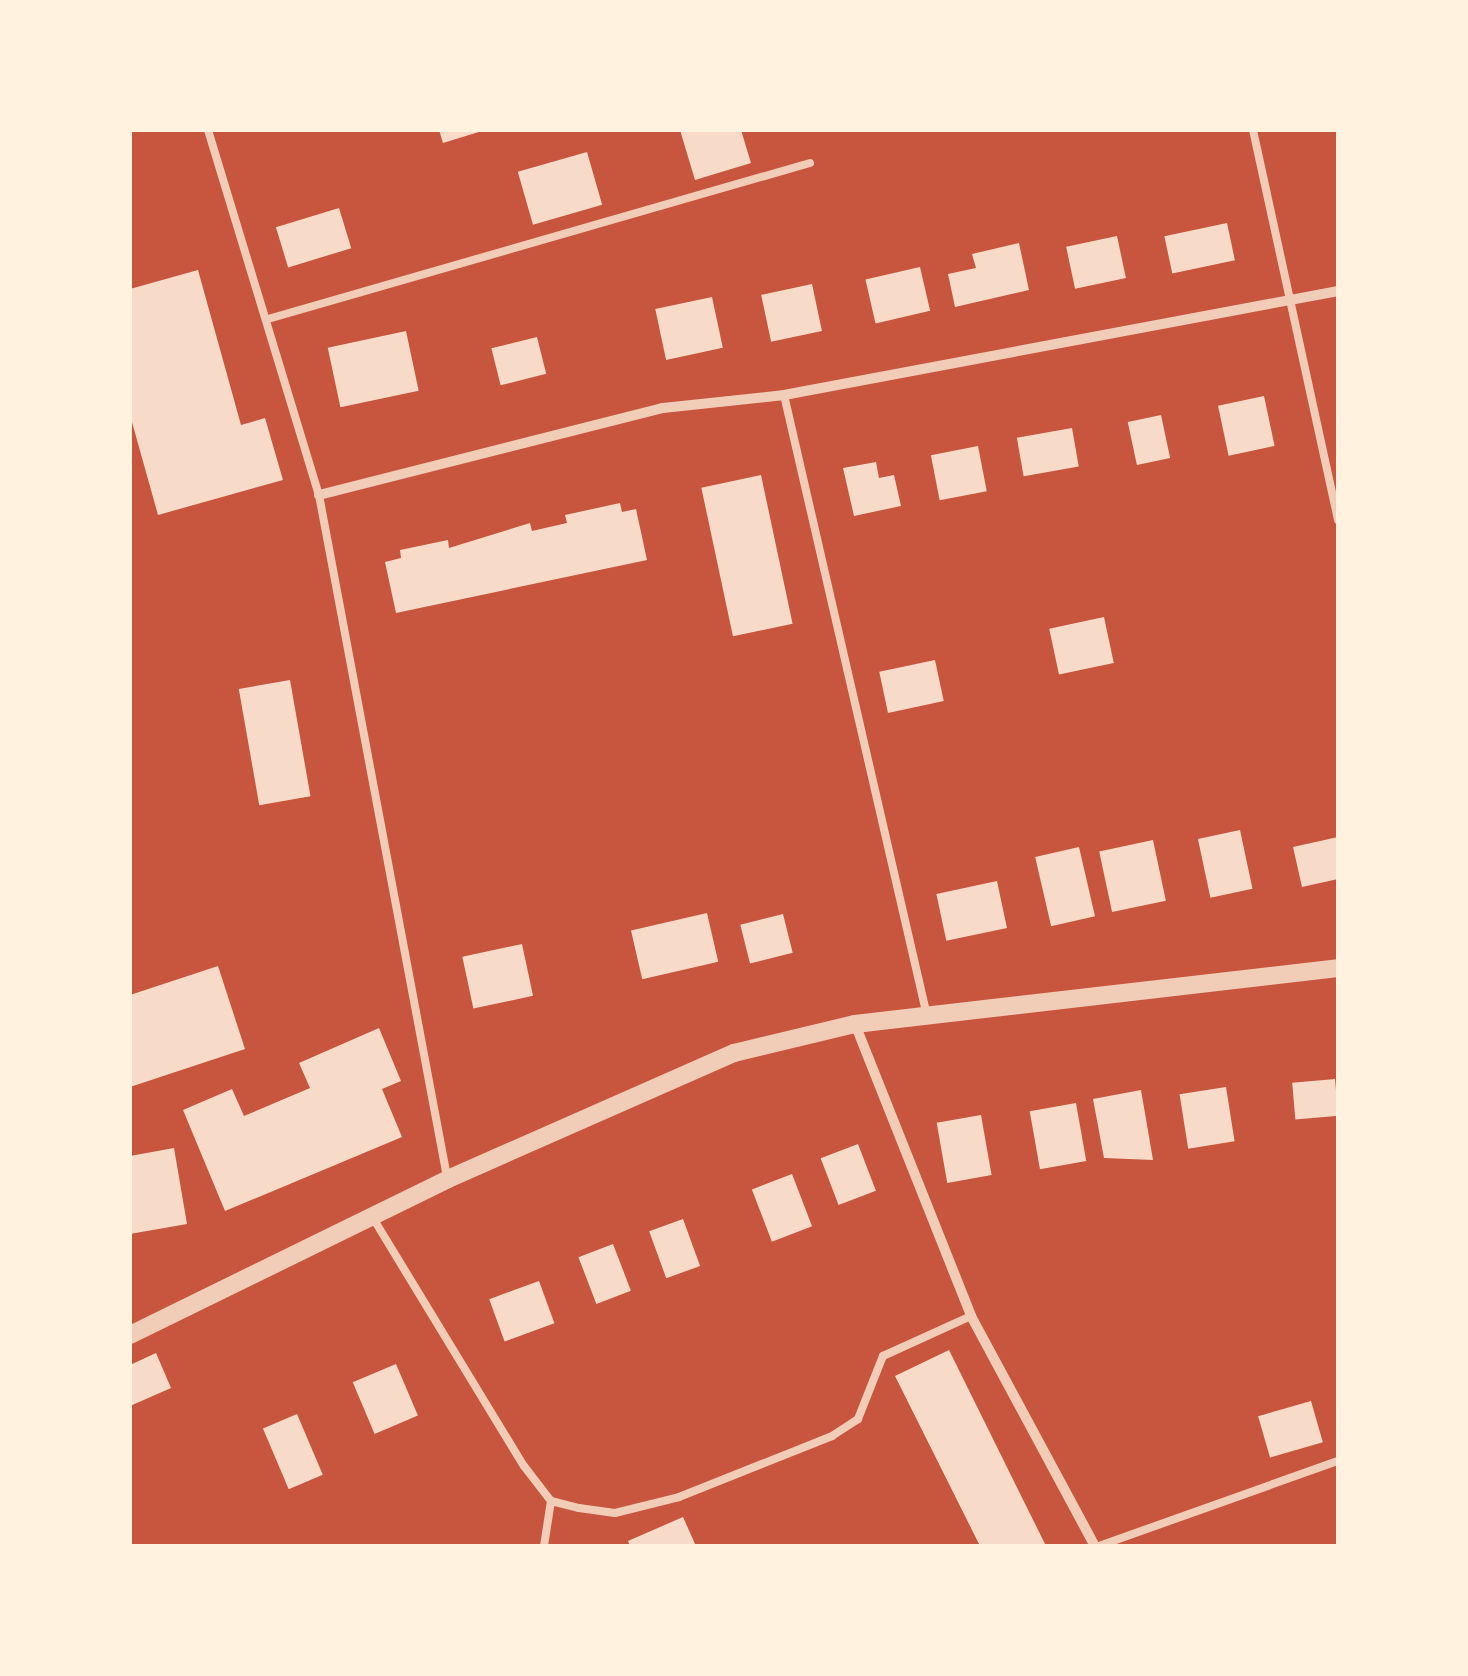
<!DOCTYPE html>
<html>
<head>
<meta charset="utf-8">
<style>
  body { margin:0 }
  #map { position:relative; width:1468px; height:1676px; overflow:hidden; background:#c8553d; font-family:"Noto Sans",sans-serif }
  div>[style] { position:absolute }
  .building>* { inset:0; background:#f7dbc8; transform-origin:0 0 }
  .service>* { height:8px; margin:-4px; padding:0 4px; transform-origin:4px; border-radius:4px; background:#f1ccb7 }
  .minor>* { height:10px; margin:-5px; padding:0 5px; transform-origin:5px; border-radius:5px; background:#f1ccb7 }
  .tertiary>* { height:18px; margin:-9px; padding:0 9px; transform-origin:9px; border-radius:9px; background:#f1ccb7 }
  span { translate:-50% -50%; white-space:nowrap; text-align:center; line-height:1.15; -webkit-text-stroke:8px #fff3e0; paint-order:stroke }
  .frame { position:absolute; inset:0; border:132px solid #fff3e0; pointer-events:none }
</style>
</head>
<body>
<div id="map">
  <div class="building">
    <i style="clip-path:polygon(439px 130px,482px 130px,482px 131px,443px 143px)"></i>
    <i style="clip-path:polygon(680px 130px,741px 130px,751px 163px,695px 180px)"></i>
    <i style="left:587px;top:152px;width:55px;height:72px;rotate:74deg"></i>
    <i style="left:339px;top:208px;width:42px;height:66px;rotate:73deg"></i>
    <i style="left:1227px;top:223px;width:38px;height:64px;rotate:78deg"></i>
    <i style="left:1117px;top:236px;width:43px;height:52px;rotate:78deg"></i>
    <i style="clip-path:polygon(1019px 243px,1029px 290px,955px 307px,948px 274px,976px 268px,972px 254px)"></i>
    <i style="left:920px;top:267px;width:45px;height:56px;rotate:77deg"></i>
    <i style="clip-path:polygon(198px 270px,241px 425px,265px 418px,283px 480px,158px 515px,130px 415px,130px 289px)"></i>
    <i style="left:812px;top:284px;width:48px;height:52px;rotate:78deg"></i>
    <i style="left:712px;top:297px;width:52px;height:58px;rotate:78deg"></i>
    <i style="left:406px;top:331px;width:61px;height:80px;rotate:78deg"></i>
    <i style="left:537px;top:337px;width:38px;height:47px;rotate:76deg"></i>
    <i style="left:1264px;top:396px;width:51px;height:47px;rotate:78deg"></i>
    <i style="left:1161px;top:415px;width:44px;height:34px;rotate:78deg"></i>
    <i style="left:1072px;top:428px;width:39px;height:56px;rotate:80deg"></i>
    <i style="left:978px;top:446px;width:46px;height:48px;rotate:79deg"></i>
    <i style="clip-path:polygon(876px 462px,879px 478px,894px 475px,901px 506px,854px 516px,843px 468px)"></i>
    <i style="left:761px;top:475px;width:152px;height:61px;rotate:78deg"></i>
    <i style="clip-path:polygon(620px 503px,622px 512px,636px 509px,647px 560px,396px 613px,385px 562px,401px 558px,400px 550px,448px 540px,449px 548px,530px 523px,532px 531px,567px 523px,565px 515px)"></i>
    <i style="left:1104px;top:617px;width:47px;height:56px;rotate:78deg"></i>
    <i style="left:935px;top:660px;width:42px;height:57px;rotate:78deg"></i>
    <i style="left:290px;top:680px;width:118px;height:52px;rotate:80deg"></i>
    <i style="left:1240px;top:830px;width:60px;height:43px;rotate:78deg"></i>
    <i style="clip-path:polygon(1338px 837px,1338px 879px,1302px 887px,1293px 847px)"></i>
    <i style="left:1153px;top:840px;width:62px;height:55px;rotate:78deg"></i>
    <i style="left:1079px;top:847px;width:71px;height:45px;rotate:77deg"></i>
    <i style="left:997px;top:881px;width:48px;height:62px;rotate:78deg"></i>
    <i style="left:707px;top:913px;width:50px;height:78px;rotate:77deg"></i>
    <i style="left:783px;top:914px;width:40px;height:44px;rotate:76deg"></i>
    <i style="left:522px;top:944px;width:53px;height:61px;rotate:78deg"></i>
    <i style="clip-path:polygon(218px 966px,245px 1049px,130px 1087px,130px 995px)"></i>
    <i style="clip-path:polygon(379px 1028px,401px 1081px,382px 1089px,402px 1137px,225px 1211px,183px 1110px,232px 1089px,244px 1116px,310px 1088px,299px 1063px)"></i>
    <i style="left:1335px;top:1079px;width:37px;height:43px;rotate:85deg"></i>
    <i style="left:1226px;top:1087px;width:55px;height:47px;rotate:81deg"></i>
    <i style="clip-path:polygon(1141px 1090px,1153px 1160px,1104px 1158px,1093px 1099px)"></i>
    <i style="left:1076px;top:1103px;width:59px;height:47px;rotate:80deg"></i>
    <i style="left:981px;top:1115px;width:61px;height:45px;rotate:80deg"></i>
    <i style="left:858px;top:1144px;width:50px;height:40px;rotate:69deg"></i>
    <i style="clip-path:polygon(174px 1148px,187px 1224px,130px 1234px,130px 1156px)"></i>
    <i style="left:792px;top:1174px;width:56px;height:43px;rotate:69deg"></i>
    <i style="left:683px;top:1219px;width:50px;height:36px;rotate:70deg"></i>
    <i style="left:613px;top:1244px;width:50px;height:37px;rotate:69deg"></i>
    <i style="left:539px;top:1281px;width:45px;height:53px;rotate:70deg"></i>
    <i style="clip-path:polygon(949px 1350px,1046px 1546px,980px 1546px,895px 1376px)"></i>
    <i style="clip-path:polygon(156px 1353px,171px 1388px,130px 1406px,130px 1365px)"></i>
    <i style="left:396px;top:1364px;width:56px;height:47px;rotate:67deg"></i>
    <i style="left:1311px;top:1401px;width:43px;height:55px;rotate:74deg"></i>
    <i style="left:297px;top:1414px;width:66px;height:37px;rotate:67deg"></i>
    <i style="clip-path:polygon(683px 1517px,696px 1546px,630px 1546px,628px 1541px)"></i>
  </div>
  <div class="service">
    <i style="left:208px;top:130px;width:382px;rotate:73.1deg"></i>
    <i style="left:319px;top:495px;width:694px;rotate:79.37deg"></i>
    <i style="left:1253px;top:130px;width:399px;rotate:77.7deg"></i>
    <i style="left:268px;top:319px;width:564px;rotate:-16.06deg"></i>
    <i style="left:784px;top:395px;width:637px;rotate:77.03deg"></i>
    <i style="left:373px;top:1218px;width:290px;rotate:58.7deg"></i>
    <i style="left:524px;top:1466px;width:44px;rotate:52.4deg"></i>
    <i style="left:551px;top:1501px;width:29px;rotate:14deg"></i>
    <i style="left:579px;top:1508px;width:36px;rotate:8deg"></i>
    <i style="left:615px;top:1513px;width:66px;rotate:-14deg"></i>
    <i style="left:679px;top:1497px;width:165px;rotate:-21.7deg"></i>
    <i style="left:832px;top:1436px;width:31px;rotate:-33deg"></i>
    <i style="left:858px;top:1419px;width:68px;rotate:-68.4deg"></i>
    <i style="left:883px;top:1356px;width:97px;rotate:-24.4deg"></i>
    <i style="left:544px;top:1546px;width:46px;rotate:-81.2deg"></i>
    <i style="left:1099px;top:1546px;width:254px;rotate:-19.6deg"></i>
  </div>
  <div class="minor">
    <i style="left:319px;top:495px;width:355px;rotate:-14.2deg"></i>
    <i style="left:663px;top:408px;width:122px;rotate:-6.1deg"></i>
    <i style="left:784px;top:395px;width:564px;rotate:-10.63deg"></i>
    <i style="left:855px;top:1024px;width:314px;rotate:68.3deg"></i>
    <i style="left:971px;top:1316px;width:261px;rotate:61.7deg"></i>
  </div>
  <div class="tertiary">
    <i style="left:130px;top:1335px;width:354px;rotate:-26.1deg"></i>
    <i style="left:448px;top:1179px;width:313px;rotate:-23.8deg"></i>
    <i style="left:734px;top:1053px;width:124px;rotate:-13.5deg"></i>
    <i style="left:855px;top:1024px;width:486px;rotate:-6.6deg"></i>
  </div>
  <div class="frame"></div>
</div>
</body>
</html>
